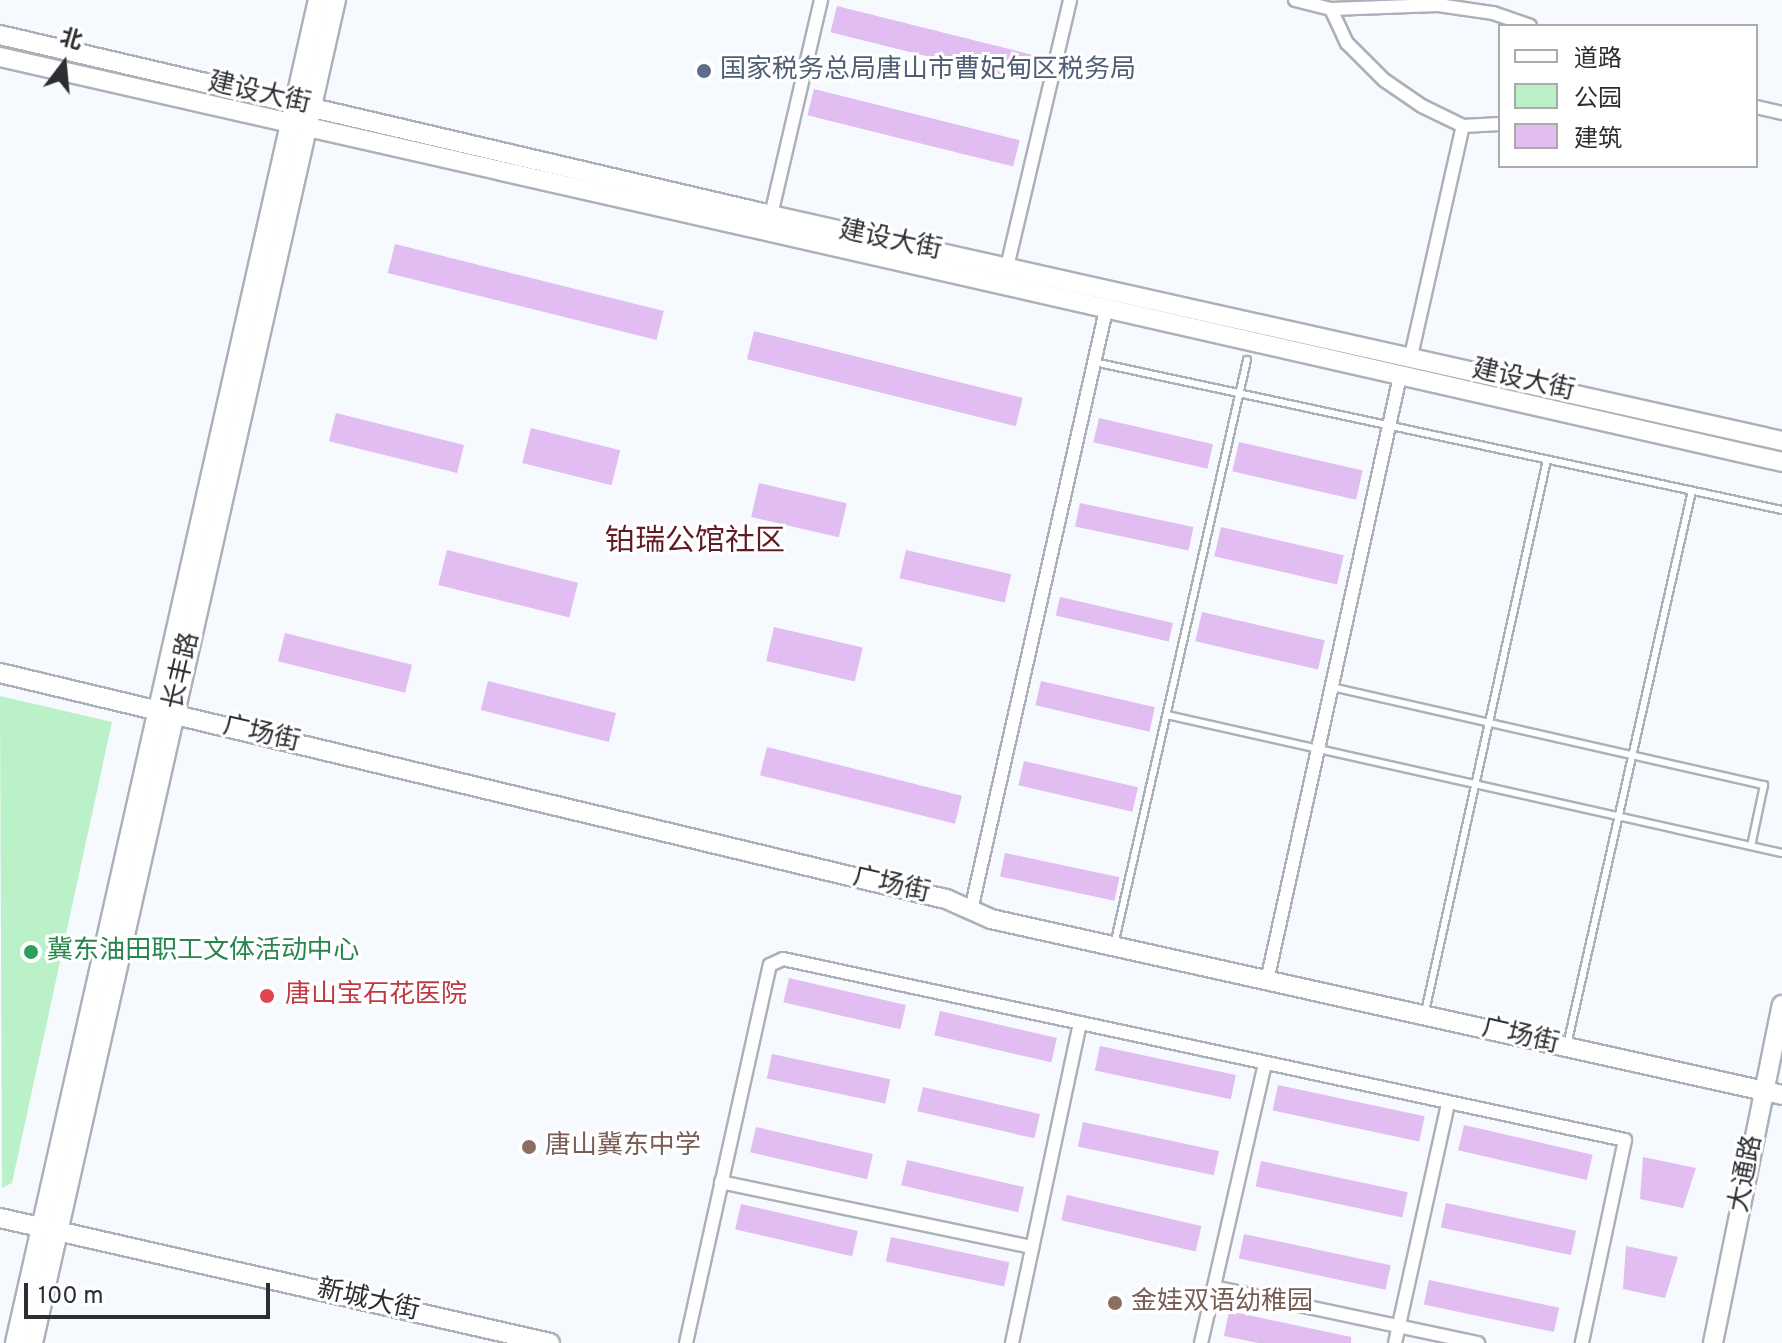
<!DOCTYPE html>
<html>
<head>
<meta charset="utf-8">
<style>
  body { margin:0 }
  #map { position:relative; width:1782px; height:1343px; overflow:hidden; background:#f6faff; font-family:Overpass,"Noto Sans SC",sans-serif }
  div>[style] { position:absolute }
  .green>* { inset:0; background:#baf1c8 }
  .building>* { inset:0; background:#e2bdf2; transform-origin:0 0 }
  .roads { filter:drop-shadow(2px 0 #abb1b8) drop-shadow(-2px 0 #abb1b8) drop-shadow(0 2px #abb1b8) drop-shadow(0 -2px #abb1b8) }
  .lane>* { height:6px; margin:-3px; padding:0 3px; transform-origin:3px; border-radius:3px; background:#fff }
  .street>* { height:12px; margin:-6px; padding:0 6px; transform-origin:6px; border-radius:6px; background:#fff }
  .secondary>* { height:18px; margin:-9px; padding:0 9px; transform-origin:9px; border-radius:9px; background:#fff }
  .dots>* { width:22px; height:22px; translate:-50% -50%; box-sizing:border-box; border:4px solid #fff; border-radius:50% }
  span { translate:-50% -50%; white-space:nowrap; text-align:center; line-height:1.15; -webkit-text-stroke:6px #fff; paint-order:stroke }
  .service-label { font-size:26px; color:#4e5e75 }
  .left { translate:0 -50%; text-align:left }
  .street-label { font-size:26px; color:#2c2e31 }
  .leisure-label { font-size:26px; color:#27864d }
  .health-label { font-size:26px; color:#be3a42 }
  .education-label { font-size:26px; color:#785e54 }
  .quarter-label { font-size:30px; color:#611c23 }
  .legend { position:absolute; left:1498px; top:24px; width:260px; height:144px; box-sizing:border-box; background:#fff; border:2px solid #ababad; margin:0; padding:10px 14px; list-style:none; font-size:24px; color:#2c2e31 }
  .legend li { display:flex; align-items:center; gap:16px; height:40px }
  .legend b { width:40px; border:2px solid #ababad }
  .north { position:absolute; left:24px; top:24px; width:80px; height:80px; -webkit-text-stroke:6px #fff; paint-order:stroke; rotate:16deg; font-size:22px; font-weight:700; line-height:32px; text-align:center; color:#2c2e31 }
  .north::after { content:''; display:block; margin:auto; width:28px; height:36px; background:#2c2e31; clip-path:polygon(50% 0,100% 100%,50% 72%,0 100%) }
  .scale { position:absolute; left:24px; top:1283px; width:246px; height:36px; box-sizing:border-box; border:4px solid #2c2e31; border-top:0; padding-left:10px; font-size:24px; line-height:28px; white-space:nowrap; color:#2c2e31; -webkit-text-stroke:6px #fff; paint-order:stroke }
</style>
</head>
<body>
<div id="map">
  <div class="green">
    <i style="clip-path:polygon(0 696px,112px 722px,12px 1183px,2px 1188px)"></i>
  </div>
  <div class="building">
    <i style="left:837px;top:6px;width:201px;height:27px;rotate:14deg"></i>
    <i style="left:814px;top:89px;width:212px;height:27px;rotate:14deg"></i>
    <i style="left:395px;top:244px;width:277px;height:30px;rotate:14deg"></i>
    <i style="left:754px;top:331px;width:277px;height:29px;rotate:14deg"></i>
    <i style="left:336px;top:413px;width:132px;height:29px;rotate:14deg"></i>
    <i style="left:1099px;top:418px;width:117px;height:25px;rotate:13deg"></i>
    <i style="left:531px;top:428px;width:92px;height:36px;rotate:14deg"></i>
    <i style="left:1239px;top:442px;width:127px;height:30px;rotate:13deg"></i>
    <i style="left:759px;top:483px;width:90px;height:35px;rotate:13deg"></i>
    <i style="left:1080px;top:503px;width:116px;height:24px;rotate:12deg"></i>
    <i style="left:1221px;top:527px;width:126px;height:30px;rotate:13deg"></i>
    <i style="left:447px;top:550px;width:135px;height:36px;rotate:14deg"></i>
    <i style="left:906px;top:550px;width:108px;height:29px;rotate:13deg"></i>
    <i style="left:1060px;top:597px;width:116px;height:19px;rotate:13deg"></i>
    <i style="left:1202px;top:612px;width:126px;height:30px;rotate:13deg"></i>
    <i style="left:774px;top:627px;width:91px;height:35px;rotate:13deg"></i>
    <i style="left:285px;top:633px;width:131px;height:29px;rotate:14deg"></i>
    <i style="left:488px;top:681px;width:132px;height:30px;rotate:14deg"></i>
    <i style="left:1041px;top:681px;width:117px;height:25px;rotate:13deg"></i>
    <i style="left:767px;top:747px;width:201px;height:29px;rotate:14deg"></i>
    <i style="left:1024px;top:761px;width:117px;height:25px;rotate:13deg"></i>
    <i style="left:1005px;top:853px;width:117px;height:24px;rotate:12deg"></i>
    <i style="left:789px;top:978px;width:120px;height:25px;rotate:13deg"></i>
    <i style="left:940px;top:1011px;width:120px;height:25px;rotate:13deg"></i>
    <i style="left:1100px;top:1046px;width:139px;height:25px;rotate:12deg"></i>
    <i style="left:772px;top:1054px;width:121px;height:25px;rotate:12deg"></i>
    <i style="left:1278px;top:1085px;width:150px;height:26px;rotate:12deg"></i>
    <i style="left:923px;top:1087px;width:120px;height:25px;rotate:13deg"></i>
    <i style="left:1083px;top:1122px;width:139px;height:25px;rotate:12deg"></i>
    <i style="left:1464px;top:1125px;width:132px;height:26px;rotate:13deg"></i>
    <i style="left:756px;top:1127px;width:120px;height:26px;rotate:13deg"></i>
    <i style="clip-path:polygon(1643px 1157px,1696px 1168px,1683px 1208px,1640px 1199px)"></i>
    <i style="left:907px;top:1160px;width:120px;height:26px;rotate:13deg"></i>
    <i style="left:1261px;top:1161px;width:150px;height:26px;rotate:12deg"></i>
    <i style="left:1067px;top:1195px;width:138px;height:26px;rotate:13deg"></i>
    <i style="left:1446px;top:1203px;width:133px;height:25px;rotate:12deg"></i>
    <i style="left:741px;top:1204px;width:120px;height:26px;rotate:13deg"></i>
    <i style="left:1244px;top:1234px;width:150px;height:25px;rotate:12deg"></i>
    <i style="left:891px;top:1237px;width:121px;height:25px;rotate:12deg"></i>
    <i style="clip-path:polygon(1626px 1246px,1678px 1257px,1665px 1298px,1623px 1289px)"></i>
    <i style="left:1429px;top:1280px;width:133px;height:25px;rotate:12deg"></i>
    <i style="clip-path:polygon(1229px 1311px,1351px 1337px,1351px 1343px,1258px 1343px,1224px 1336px)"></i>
  </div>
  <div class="roads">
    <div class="lane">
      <i style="left:1094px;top:362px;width:704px;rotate:12.14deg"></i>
      <i style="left:1332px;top:687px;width:443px;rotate:12.8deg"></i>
      <i style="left:1764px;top:785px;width:62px;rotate:102deg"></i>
      <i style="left:1167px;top:715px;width:630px;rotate:12.65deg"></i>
      <i style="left:1114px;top:945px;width:600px;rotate:-77.19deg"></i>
      <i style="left:1425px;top:1012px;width:565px;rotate:-77.54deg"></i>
      <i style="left:1567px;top:1045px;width:568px;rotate:-77.29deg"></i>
    </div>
    <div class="street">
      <i style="left:1295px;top:0;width:37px;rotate:14deg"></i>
      <i style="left:1331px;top:9px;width:38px;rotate:65deg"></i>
      <i style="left:1347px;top:43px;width:52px;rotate:45deg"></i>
      <i style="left:1384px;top:80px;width:46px;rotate:34.4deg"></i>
      <i style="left:1422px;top:106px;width:46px;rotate:26deg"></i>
      <i style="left:1463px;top:126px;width:37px;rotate:-3deg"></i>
      <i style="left:1331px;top:9px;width:107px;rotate:-2.1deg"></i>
      <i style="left:1438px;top:5px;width:56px;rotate:8.3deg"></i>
      <i style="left:1493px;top:13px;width:39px;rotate:19deg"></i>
      <i style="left:1756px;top:107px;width:27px;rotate:13deg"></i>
      <i style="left:771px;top:215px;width:221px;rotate:-76.9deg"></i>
      <i style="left:1007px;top:267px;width:274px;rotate:-76.7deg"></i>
      <i style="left:1411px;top:356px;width:236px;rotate:-77.3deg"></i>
      <i style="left:971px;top:910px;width:615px;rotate:-77.32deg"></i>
      <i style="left:1267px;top:981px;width:619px;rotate:-77.6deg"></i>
      <i style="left:721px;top:1182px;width:318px;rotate:11.8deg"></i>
      <i style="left:1214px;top:1287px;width:270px;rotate:12deg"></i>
      <i style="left:686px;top:1343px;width:387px;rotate:-77.5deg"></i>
      <i style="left:770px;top:965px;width:14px;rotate:-25deg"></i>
      <i style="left:783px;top:959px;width:861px;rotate:12.13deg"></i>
      <i style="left:1625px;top:1140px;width:208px;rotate:102deg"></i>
      <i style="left:1012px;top:1343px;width:326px;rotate:-78deg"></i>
      <i style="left:1201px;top:1343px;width:286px;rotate:-77.1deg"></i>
      <i style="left:1395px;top:1343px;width:246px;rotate:-77.5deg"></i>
    </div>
    <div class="secondary">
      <i style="left:0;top:35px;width:792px;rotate:13.14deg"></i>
      <i style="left:771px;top:215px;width:1036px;rotate:12.6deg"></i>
      <i style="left:0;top:57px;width:1827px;rotate:12.8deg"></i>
      <i style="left:0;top:673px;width:973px;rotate:13.44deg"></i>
      <i style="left:946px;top:899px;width:49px;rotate:24deg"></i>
      <i style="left:991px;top:919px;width:810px;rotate:12.54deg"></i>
      <i style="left:0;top:1218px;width:564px;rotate:12.8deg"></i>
      <i style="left:15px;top:1343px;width:1377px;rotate:-77.29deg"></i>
      <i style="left:33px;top:1343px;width:1377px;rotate:-77.29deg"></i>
      <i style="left:1713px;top:1343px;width:345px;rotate:-78.5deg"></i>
    </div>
  </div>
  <div class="dots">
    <i style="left:704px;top:71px;background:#5c6f8a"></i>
    <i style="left:31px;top:952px;background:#2e9e5b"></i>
    <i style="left:267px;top:996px;background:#e0444e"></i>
    <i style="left:529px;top:1147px;background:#8d6e63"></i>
    <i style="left:1115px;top:1303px;background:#8d6e63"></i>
  </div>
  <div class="service-label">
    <span class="left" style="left:720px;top:71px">国家税务总局唐山市曹妃甸区税务局</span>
  </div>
  <div class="street-label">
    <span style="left:259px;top:94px;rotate:13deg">建设大街</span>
    <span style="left:890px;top:241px;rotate:12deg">建设大街</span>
    <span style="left:1523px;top:381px;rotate:13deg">建设大街</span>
    <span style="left:183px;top:671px;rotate:-77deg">长丰路</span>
    <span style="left:261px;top:735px;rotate:13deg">广场街</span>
    <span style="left:891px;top:886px;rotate:13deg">广场街</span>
    <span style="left:1520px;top:1037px;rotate:13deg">广场街</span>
    <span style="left:1747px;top:1174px;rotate:-79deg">大通路</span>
    <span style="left:368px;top:1301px;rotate:13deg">新城大街</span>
  </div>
  <div class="leisure-label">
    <span class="left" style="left:47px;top:952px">冀东油田职工文体活动中心</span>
  </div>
  <div class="health-label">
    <span class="left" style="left:285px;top:996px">唐山宝石花医院</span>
  </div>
  <div class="education-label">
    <span class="left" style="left:545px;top:1147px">唐山冀东中学</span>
    <span class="left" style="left:1131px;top:1303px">金娃双语幼稚园</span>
  </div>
  <div class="quarter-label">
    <span style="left:695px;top:543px">铂瑞公馆社区</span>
  </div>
  <ul class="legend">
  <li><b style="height:10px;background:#fff"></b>道路</li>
  <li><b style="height:22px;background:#baf1c8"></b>公园</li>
  <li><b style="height:22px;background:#e2bdf2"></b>建筑</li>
  </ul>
  <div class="north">北</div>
  <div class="scale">100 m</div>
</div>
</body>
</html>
